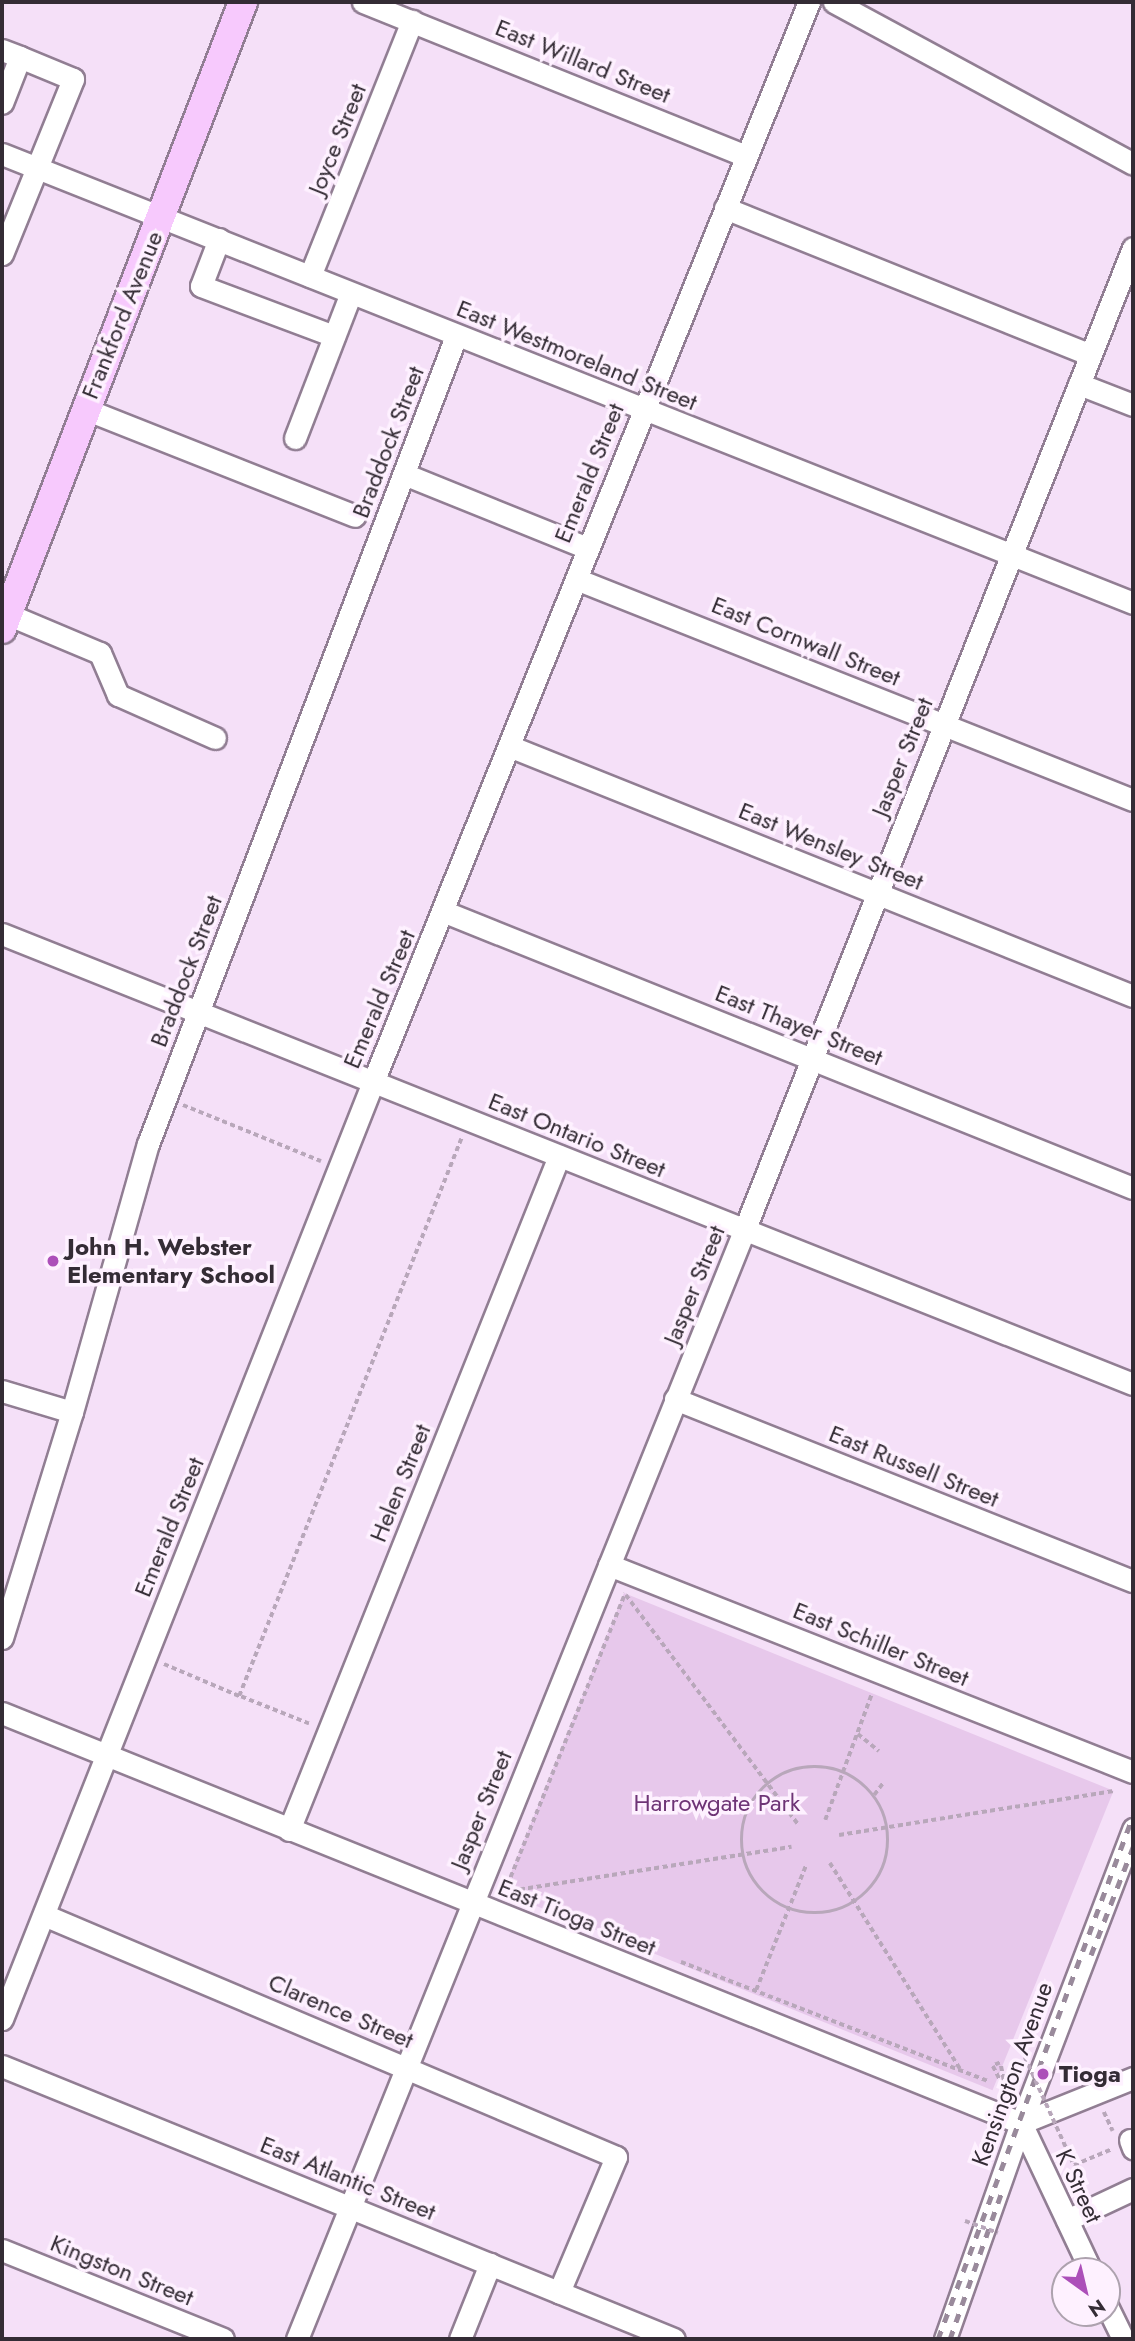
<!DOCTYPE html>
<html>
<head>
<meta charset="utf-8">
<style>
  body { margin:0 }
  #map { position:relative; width:1135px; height:2341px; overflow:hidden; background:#f5e0f8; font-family:Jost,sans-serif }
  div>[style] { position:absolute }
  .green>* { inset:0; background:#e7c8eb; transform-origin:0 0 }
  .path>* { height:3.5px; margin-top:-1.75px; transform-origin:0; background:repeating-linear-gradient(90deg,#b8a7ba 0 5px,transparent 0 8.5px) }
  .path>.ring { margin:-1.75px; padding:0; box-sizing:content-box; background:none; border:3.5px solid #b8a7ba; border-radius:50% }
  .roads { filter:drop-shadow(2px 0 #917e93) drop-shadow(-2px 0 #917e93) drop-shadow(0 2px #917e93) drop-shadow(0 -2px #917e93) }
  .minor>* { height:21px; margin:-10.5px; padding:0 10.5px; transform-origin:10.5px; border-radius:10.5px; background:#fff }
  .major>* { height:28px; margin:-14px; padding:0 14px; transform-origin:14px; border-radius:14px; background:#f7c9fd }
  .rail>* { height:5px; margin-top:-2.5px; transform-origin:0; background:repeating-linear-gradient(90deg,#998a9b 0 9px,transparent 0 18px) }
  .path-bridge>* { height:3.5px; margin-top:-1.75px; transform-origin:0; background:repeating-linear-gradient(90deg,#b8a7ba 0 5px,transparent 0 8.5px) }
  .dots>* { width:19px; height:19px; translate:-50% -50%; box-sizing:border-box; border:4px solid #fef1ff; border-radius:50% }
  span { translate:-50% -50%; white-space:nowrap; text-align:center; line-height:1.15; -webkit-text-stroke:7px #fef1ff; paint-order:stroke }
  .street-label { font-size:24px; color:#342c35 }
  .poi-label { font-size:24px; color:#342c35; font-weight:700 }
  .left { translate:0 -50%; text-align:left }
  .park-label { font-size:24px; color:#6e3476 }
  .frame { position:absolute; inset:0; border:4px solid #342c35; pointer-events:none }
  .north { position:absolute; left:1051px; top:2257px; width:70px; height:70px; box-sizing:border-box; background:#fef1ff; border:2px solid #ada2ae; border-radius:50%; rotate:146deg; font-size:19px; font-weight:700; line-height:28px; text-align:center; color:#342c35 }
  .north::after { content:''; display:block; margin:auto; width:24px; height:32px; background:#ac4fb9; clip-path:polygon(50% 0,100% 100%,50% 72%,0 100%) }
</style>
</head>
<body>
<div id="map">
  <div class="green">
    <i style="left:624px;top:1593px;width:528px;height:323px;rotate:22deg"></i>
  </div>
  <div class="path">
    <i style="left:183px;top:1105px;width:149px;rotate:22.1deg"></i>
    <i style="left:626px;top:1595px;width:288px;rotate:53.1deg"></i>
    <i style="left:164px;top:1664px;width:82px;rotate:23.1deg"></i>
    <i style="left:309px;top:1724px;width:75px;rotate:-158.2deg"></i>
    <i style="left:239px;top:1696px;width:600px;rotate:-68.27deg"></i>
    <i style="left:858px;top:1734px;width:27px;rotate:39deg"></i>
    <i class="ring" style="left:742px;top:1767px;width:142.5px;height:142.5px"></i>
    <i style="left:874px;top:1795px;width:15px;rotate:-53deg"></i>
    <i style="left:825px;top:1820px;width:135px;rotate:-69.7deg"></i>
    <i style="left:839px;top:1835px;width:278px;rotate:-9.1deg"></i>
    <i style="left:830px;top:1863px;width:245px;rotate:57.7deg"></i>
    <i style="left:503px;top:1892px;width:292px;rotate:-8.9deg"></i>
    <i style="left:504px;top:1893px;width:323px;rotate:-68deg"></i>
    <i style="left:681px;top:1962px;width:331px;rotate:21.2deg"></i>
    <i style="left:756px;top:1990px;width:135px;rotate:-68.2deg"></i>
    <i style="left:1005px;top:2088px;width:25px;rotate:-101deg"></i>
    <i style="left:1000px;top:2063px;width:8px;rotate:157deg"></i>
    <i style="left:993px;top:2066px;width:35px;rotate:63deg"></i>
    <i style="left:1104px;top:2112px;width:21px;rotate:65deg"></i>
    <i style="left:1074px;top:2165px;width:41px;rotate:-22.8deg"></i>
  </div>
  <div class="roads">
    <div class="minor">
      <i style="left:363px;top:2px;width:411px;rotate:21.9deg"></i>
      <i style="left:834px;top:2px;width:340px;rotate:28.4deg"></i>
      <i style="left:2px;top:50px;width:19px;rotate:21deg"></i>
      <i style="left:20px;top:57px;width:49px;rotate:111.4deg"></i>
      <i style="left:2px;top:154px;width:1217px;rotate:21.65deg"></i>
      <i style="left:725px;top:208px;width:393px;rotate:21.9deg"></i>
      <i style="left:219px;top:239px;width:50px;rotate:111deg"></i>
      <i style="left:201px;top:286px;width:142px;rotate:20.6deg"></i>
      <i style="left:2px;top:254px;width:189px;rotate:-67.9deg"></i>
      <i style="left:73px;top:79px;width:57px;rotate:-157.5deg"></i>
      <i style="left:310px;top:276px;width:275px;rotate:-68.2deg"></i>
      <i style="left:1079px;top:384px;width:58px;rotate:21.3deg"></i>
      <i style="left:85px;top:409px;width:290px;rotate:21.6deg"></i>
      <i style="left:295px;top:438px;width:155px;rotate:-68.9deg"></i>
      <i style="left:404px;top:474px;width:197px;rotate:22deg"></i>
      <i style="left:576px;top:579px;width:599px;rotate:21.64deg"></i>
      <i style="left:7px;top:614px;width:101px;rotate:22.8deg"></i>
      <i style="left:100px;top:653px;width:46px;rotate:66.8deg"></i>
      <i style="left:118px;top:695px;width:106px;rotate:23.9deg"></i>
      <i style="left:509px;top:746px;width:672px;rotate:21.83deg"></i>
      <i style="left:445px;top:912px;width:741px;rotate:21.86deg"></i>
      <i style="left:2px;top:934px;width:1217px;rotate:21.7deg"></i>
      <i style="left:2px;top:1391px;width:73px;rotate:16.7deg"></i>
      <i style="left:675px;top:1399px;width:493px;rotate:21.7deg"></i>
      <i style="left:609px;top:1565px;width:563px;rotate:21.56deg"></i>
      <i style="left:2px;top:1638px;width:237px;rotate:-72.8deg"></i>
      <i style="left:72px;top:1412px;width:279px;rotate:-74.2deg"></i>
      <i style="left:148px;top:1144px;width:865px;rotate:-69.13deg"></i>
      <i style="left:2px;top:1713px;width:1098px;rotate:21.92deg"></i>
      <i style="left:1021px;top:2123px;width:121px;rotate:-21.9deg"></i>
      <i style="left:289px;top:1830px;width:726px;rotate:-68.17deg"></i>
      <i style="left:44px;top:1915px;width:621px;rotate:22.93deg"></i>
      <i style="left:616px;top:2157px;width:147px;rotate:112.9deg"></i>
      <i style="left:2px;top:2019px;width:1008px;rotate:-68.4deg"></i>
      <i style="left:373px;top:1082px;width:1165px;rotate:-68.02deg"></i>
      <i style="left:2px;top:2066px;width:725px;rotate:22.11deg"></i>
      <i style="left:1021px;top:2123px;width:164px;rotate:64.7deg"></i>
      <i style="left:1130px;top:2140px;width:9px;rotate:69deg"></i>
      <i style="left:1067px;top:2220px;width:73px;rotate:-25.2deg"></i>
      <i style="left:2px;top:2250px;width:238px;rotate:21.9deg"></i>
      <i style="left:1107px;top:2306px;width:37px;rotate:64deg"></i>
      <i style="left:297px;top:2339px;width:1195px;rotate:-68.03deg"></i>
      <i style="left:744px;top:1231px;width:1057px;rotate:-68.41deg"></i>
      <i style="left:460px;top:2339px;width:81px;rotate:-68.2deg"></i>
      <i style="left:945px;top:2339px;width:229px;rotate:-70.6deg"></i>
      <i style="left:1021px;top:2123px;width:315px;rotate:-69.1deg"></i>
    </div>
    <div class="major">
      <i style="left:2px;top:629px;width:672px;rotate:-68.97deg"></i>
    </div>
  </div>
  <div class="rail">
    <i style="left:1091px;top:1955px;width:116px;rotate:-68.7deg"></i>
    <i style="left:938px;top:2339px;width:558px;rotate:-69.55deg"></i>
    <i style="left:950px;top:2339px;width:154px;rotate:-70.6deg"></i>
  </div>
  <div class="path-bridge">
    <i style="left:1025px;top:2057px;width:119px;rotate:65.6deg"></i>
    <i style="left:965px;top:2221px;width:35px;rotate:20deg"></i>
  </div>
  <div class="dots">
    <i style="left:53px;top:1261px;background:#ac4fb9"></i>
    <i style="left:1043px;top:2074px;background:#ac4fb9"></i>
  </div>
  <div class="street-label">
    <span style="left:583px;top:61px;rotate:22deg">East Willard Street</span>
    <span style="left:337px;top:139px;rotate:-68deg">Joyce Street</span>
    <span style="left:122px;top:315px;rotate:-68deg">Frankford Avenue</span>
    <span style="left:577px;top:355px;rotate:22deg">East Westmoreland Street</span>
    <span style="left:388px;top:442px;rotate:-69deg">Braddock Street</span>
    <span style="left:589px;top:473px;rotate:-68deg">Emerald Street</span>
    <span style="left:806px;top:641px;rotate:22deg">East Cornwall Street</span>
    <span style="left:902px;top:757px;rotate:-68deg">Jasper Street</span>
    <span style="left:831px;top:846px;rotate:22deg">East Wensley Street</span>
    <span style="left:186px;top:971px;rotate:-69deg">Braddock Street</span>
    <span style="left:379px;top:999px;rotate:-67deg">Emerald Street</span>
    <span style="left:799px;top:1025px;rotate:22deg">East Thayer Street</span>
    <span style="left:577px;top:1135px;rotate:22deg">East Ontario Street</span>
    <span style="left:694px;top:1285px;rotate:-68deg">Jasper Street</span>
    <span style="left:914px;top:1466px;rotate:22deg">East Russell Street</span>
    <span style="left:400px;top:1483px;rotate:-68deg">Helen Street</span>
    <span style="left:169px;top:1527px;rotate:-68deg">Emerald Street</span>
    <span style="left:881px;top:1644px;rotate:22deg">East Schiller Street</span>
    <span style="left:481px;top:1810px;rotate:-68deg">Jasper Street</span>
    <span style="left:577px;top:1917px;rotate:22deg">East Tioga Street</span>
    <span style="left:341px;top:2011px;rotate:23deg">Clarence Street</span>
    <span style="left:1012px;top:2074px;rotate:-70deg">Kensington Avenue</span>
    <span style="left:348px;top:2178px;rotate:22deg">East Atlantic Street</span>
    <span style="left:1079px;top:2186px;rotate:65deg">K Street</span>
    <span style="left:122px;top:2270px;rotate:22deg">Kingston Street</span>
  </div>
  <div class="poi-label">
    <span class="left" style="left:67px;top:1261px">John H. Webster<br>Elementary School</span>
    <span class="left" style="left:1059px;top:2074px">Tioga</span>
  </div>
  <div class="park-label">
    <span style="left:717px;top:1803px">Harrowgate Park</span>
  </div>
  <div class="frame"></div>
  <div class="north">N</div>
</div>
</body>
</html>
